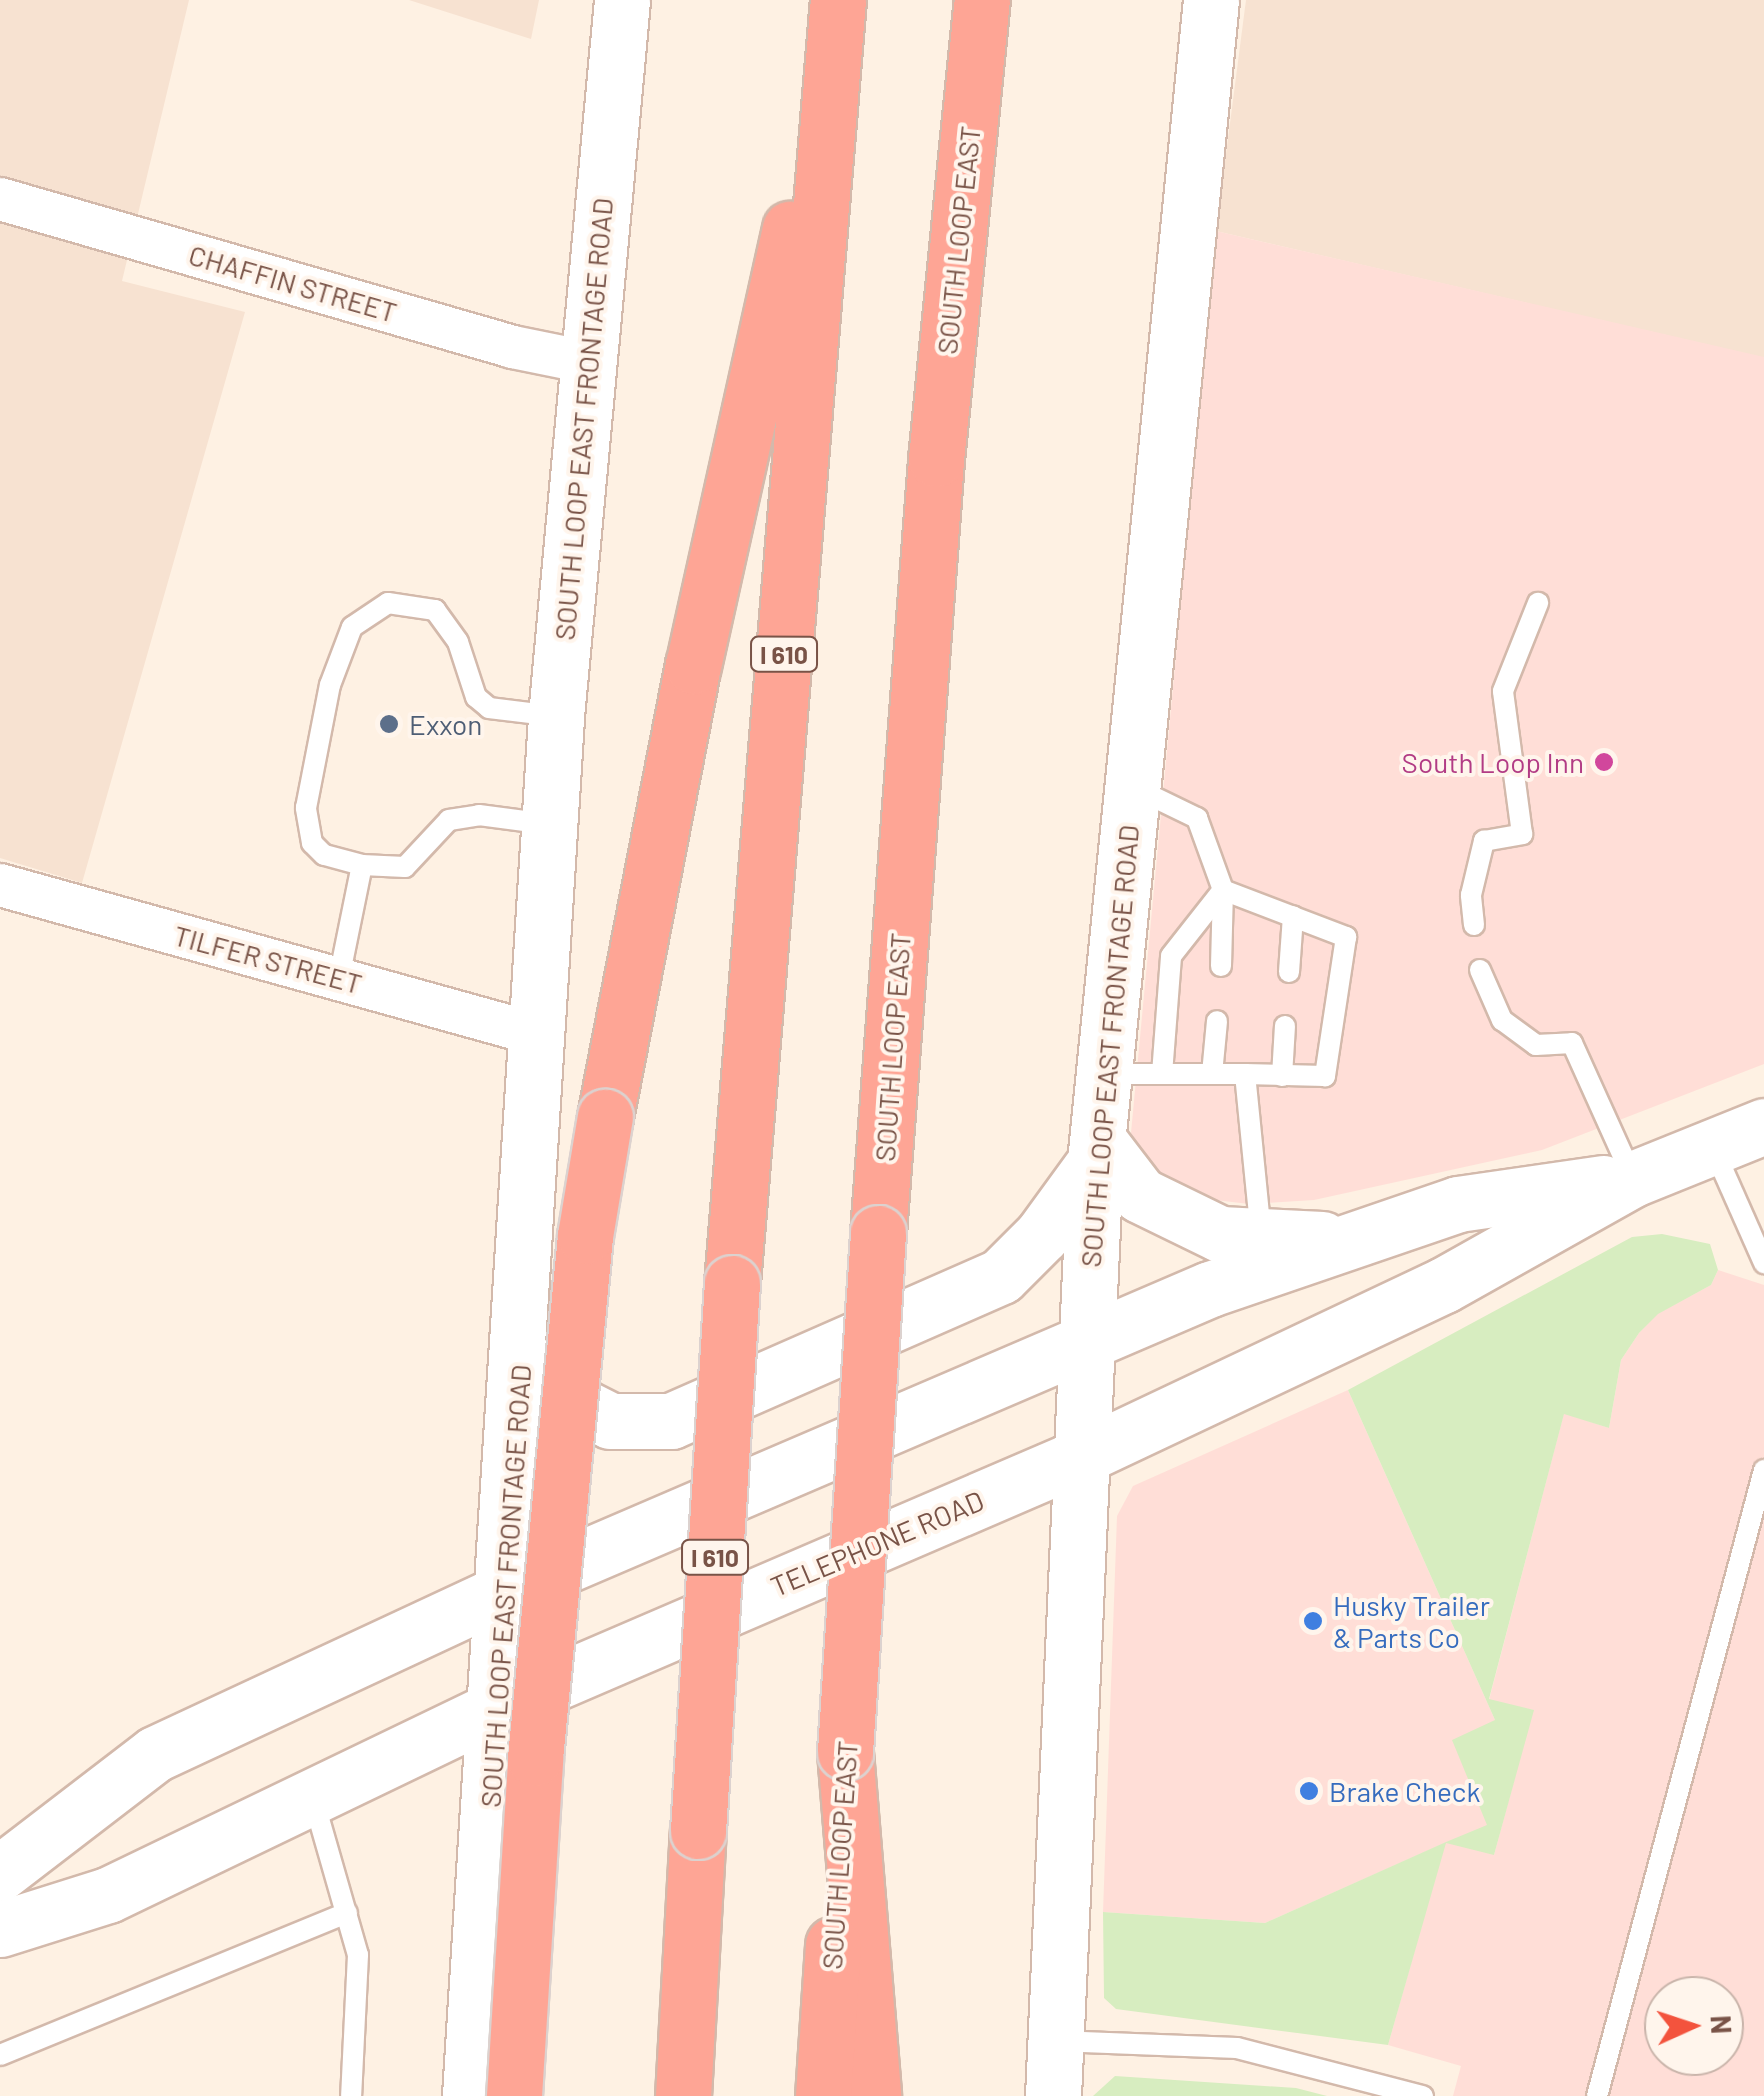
<!DOCTYPE html>
<html>
<head>
<meta charset="utf-8">
<style>
  body { margin:0 }
  #map { position:relative; width:1764px; height:2096px; overflow:hidden; background:#fef1e3; font-family:Barlow,sans-serif }
  div>[style] { position:absolute }
  .residential>* { inset:0; background:#f7e2d1 }
  .commercial>* { inset:0; background:#ffded7 }
  .green>* { inset:0; background:#d7edc0 }
  .roads { filter:drop-shadow(2px 0 #d3b9ab) drop-shadow(-2px 0 #d3b9ab) drop-shadow(0 2px #d3b9ab) drop-shadow(0 -2px #d3b9ab) }
  .lane>* { height:20px; margin:-10px; padding:0 10px; transform-origin:10px; border-radius:10px; background:#fff }
  .street>* { height:42px; margin:-21px; padding:0 21px; transform-origin:21px; border-radius:21px; background:#fff }
  .secondary>* { height:55px; margin:-27.5px; padding:0 27.5px; transform-origin:27.5px; border-radius:27.5px; background:#fff }
  .highway>* { height:55px; margin:-27.5px; padding:0 27.5px; transform-origin:27.5px; border-radius:27.5px; background:#fea595 }
  .bridges { filter:drop-shadow(2px 0 #dcd2cf) drop-shadow(-2px 0 #dcd2cf) drop-shadow(0 2px #dcd2cf) drop-shadow(0 -2px #dcd2cf) }
  .highway-bridge>* { height:55px; margin:-27.5px; padding:0 27.5px; transform-origin:27.5px; border-radius:27.5px; background:#fea595 }
  .dots>* { width:28px; height:28px; translate:-50% -50%; box-sizing:border-box; border:5px solid #fff5ec; border-radius:50% }
  span { translate:-50% -50%; white-space:nowrap; text-align:center; line-height:1.15; -webkit-text-stroke:8px #fff5ec; paint-order:stroke }
  .shield-label span { padding:2px 8px; background:#fff5ec; border:2px solid; border-radius:8px; -webkit-text-stroke-width:0 }
  .shield-label { font-size:25px; color:#795347; font-weight:700 }
  .street-label { font-size:28px; color:#795347 }
  .service-label { font-size:28px; color:#4e5e75 }
  .left { translate:0 -50%; text-align:left }
  .hotel-label { font-size:28px; color:#b23c85 }
  .right { translate:-100% -50%; text-align:right }
  .shop-label { font-size:28px; color:#366cbe }
  .north { position:absolute; left:1644px; top:1976px; width:100px; height:100px; box-sizing:border-box; background:#fff5ec; border:2px solid #c9b4aa; border-radius:50%; rotate:87deg; font-size:28px; font-weight:700; line-height:40px; text-align:center; color:#795347 }
  .north::after { content:''; display:block; margin:auto; width:35px; height:45px; background:#f3533d; clip-path:polygon(50% 0,100% 100%,50% 72%,0 100%) }
</style>
</head>
<body>
<div id="map">
  <div class="residential">
    <i style="clip-path:polygon(0 0,189px 0,122px 281px,245px 312px,82px 883px,0 858px)"></i>
    <i style="clip-path:polygon(409px 0,539px 0,531px 39px)"></i>
    <i style="clip-path:polygon(1246px 0,1764px 0,1764px 358px,1216px 231px)"></i>
  </div>
  <div class="commercial">
    <i style="clip-path:polygon(1216px 231px,1764px 357px,1764px 1064px,1542px 1150px,1314px 1200px,1249px 1204px,1190px 1197px,1137px 1161px,1131px 1133px)"></i>
    <i style="clip-path:polygon(evenodd,1718px 1270px,1764px 1285px,1764px 2096px,1453px 2096px,1461px 2066px,1388px 2045px,1445px 1843px,1265px 1923px,1103px 1912px,1117px 1516px,1133px 1486px,1348px 1390px,1495px 1720px,1487px 1825px,1494px 1855px,1533px 1710px,1489px 1700px,1564px 1413px,1609px 1428px,1621px 1360px,1639px 1333px,1657px 1314px,1711px 1285px,1718px 1270px,1664px 1996px,1724px 1996px,1724px 2056px,1664px 2056px,1664px 1996px)"></i>
  </div>
  <div class="green">
    <i style="clip-path:polygon(1662px 1234px,1710px 1244px,1718px 1270px,1711px 1285px,1658px 1314px,1639px 1333px,1621px 1360px,1609px 1428px,1564px 1414px,1489px 1699px,1534px 1710px,1494px 1855px,1446px 1843px,1388px 2045px,1116px 2009px,1104px 1998px,1103px 1912px,1265px 1923px,1446px 1842px,1487px 1825px,1452px 1740px,1495px 1720px,1348px 1390px,1632px 1237px)"></i>
    <i style="clip-path:polygon(1115px 2076px,1296px 2088px,1327px 2096px,1093px 2096px)"></i>
  </div>
  <div class="roads">
    <div class="lane">
      <i style="left:1137px;top:789px;width:67px;rotate:25.8deg"></i>
      <i style="left:1197px;top:818px;width:77px;rotate:70.1deg"></i>
      <i style="left:1223px;top:890px;width:132px;rotate:20.9deg"></i>
      <i style="left:1346px;top:937px;width:141px;rotate:98.6deg"></i>
      <i style="left:1325px;top:1076px;width:80px;rotate:-178.6deg"></i>
      <i style="left:362px;top:865px;width:43px;rotate:2.7deg"></i>
      <i style="left:405px;top:867px;width:64px;rotate:-46.9deg"></i>
      <i style="left:449px;top:820px;width:30px;rotate:-9deg"></i>
      <i style="left:479px;top:815px;width:69px;rotate:7.5deg"></i>
      <i style="left:1474px;top:925px;width:30px;rotate:-96deg"></i>
      <i style="left:1471px;top:895px;width:56px;rotate:-76.5deg"></i>
      <i style="left:1484px;top:841px;width:39px;rotate:-10deg"></i>
      <i style="left:1522px;top:834px;width:144px;rotate:-97.6deg"></i>
      <i style="left:1503px;top:691px;width:95px;rotate:-68.3deg"></i>
      <i style="left:1221px;top:966px;width:76px;rotate:-88.5deg"></i>
      <i style="left:1480px;top:970px;width:55px;rotate:66.3deg"></i>
      <i style="left:1502px;top:1020px;width:42px;rotate:36.3deg"></i>
      <i style="left:1536px;top:1045px;width:36px;rotate:-3deg"></i>
      <i style="left:1572px;top:1043px;width:146px;rotate:65.7deg"></i>
      <i style="left:1289px;top:972px;width:56px;rotate:-85.9deg"></i>
      <i style="left:339px;top:978px;width:115px;rotate:-78.5deg"></i>
      <i style="left:362px;top:865px;width:39px;rotate:-165deg"></i>
      <i style="left:324px;top:855px;width:17px;rotate:-135deg"></i>
      <i style="left:312px;top:843px;width:36px;rotate:-100deg"></i>
      <i style="left:306px;top:808px;width:125px;rotate:-79deg"></i>
      <i style="left:330px;top:685px;width:62px;rotate:-69.2deg"></i>
      <i style="left:352px;top:627px;width:43px;rotate:-33.7deg"></i>
      <i style="left:388px;top:603px;width:48px;rotate:8.5deg"></i>
      <i style="left:435px;top:610px;width:39px;rotate:54deg"></i>
      <i style="left:458px;top:642px;width:58px;rotate:71.9deg"></i>
      <i style="left:476px;top:697px;width:17px;rotate:40deg"></i>
      <i style="left:489px;top:708px;width:65px;rotate:7deg"></i>
      <i style="left:1105px;top:1074px;width:140px"></i>
      <i style="left:1245px;top:1074px;width:162px;rotate:84.3deg"></i>
      <i style="left:1162px;top:1074px;width:118px;rotate:-85.6deg"></i>
      <i style="left:1171px;top:956px;width:84px;rotate:-51.8deg"></i>
      <i style="left:1212px;top:1074px;width:53px;rotate:-84.6deg"></i>
      <i style="left:1282px;top:1076px;width:50px;rotate:-86.6deg"></i>
      <i style="left:1714px;top:1150px;width:124px;rotate:66.1deg"></i>
      <i style="left:313px;top:1798px;width:163px;rotate:74deg"></i>
      <i style="left:358px;top:1955px;width:141px;rotate:92.8deg"></i>
      <i style="left:1057px;top:2041px;width:180px;rotate:2.2deg"></i>
      <i style="left:1237px;top:2048px;width:192px;rotate:14.5deg"></i>
      <i style="left:0;top:2055px;width:375px;rotate:-22.3deg"></i>
      <i style="left:1597px;top:2096px;width:648px;rotate:-75.06deg"></i>
    </div>
    <div class="street">
      <i style="left:0;top:199px;width:534px;rotate:16.09deg"></i>
      <i style="left:513px;top:347px;width:76px;rotate:11.5deg"></i>
      <i style="left:0;top:885px;width:556px;rotate:15.54deg"></i>
    </div>
    <div class="secondary">
      <i style="left:1098px;top:1140px;width:69px;rotate:52.6deg"></i>
      <i style="left:1140px;top:1195px;width:89px;rotate:26deg"></i>
      <i style="left:1220px;top:1234px;width:102px;rotate:2.8deg"></i>
      <i style="left:542px;top:1367px;width:57px;rotate:44.3deg"></i>
      <i style="left:583px;top:1407px;width:30px;rotate:27deg"></i>
      <i style="left:610px;top:1421px;width:61px"></i>
      <i style="left:671px;top:1421px;width:360px;rotate:-23.7deg"></i>
      <i style="left:1001px;top:1276px;width:58px;rotate:-45deg"></i>
      <i style="left:1042px;top:1235px;width:90px;rotate:-54deg"></i>
      <i style="left:0;top:1873px;width:195px;rotate:-37.5deg"></i>
      <i style="left:155px;top:1754px;width:382px;rotate:-25deg"></i>
      <i style="left:501px;top:1593px;width:771px;rotate:-23.21deg"></i>
      <i style="left:1210px;top:1289px;width:262px;rotate:-18.9deg"></i>
      <i style="left:1458px;top:1204px;width:147px;rotate:-8.2deg"></i>
      <i style="left:0;top:1929px;width:113px;rotate:-17.5deg"></i>
      <i style="left:108px;top:1895px;width:431px;rotate:-25.7deg"></i>
      <i style="left:496px;top:1708px;width:638px;rotate:-23.27deg"></i>
      <i style="left:1082px;top:1456px;width:400px;rotate:-25.3deg"></i>
      <i style="left:1444px;top:1285px;width:217px;rotate:-29.3deg"></i>
      <i style="left:1633px;top:1179px;width:141px;rotate:-22deg"></i>
      <i style="left:470px;top:2096px;width:1383px;rotate:-86.43deg"></i>
      <i style="left:556px;top:716px;width:719px;rotate:-84.73deg"></i>
      <i style="left:1053px;top:2096px;width:935px;rotate:-87.43deg"></i>
      <i style="left:1095px;top:1162px;width:1168px;rotate:-84.3deg"></i>
    </div>
    <div class="highway">
      <i style="left:605px;top:1117px;width:460px;rotate:-79deg"></i>
      <i style="left:693px;top:666px;width:448px;rotate:-77.5deg"></i>
      <i style="left:878px;top:1233px;width:776px;rotate:-85.71deg"></i>
      <i style="left:936px;top:459px;width:461px;rotate:-84.3deg"></i>
      <i style="left:732px;top:1283px;width:1287px;rotate:-85.28deg"></i>
      <i style="left:845px;top:1752px;width:345px;rotate:85.3deg"></i>
      <i style="left:683px;top:2096px;width:265px;rotate:-86.8deg"></i>
      <i style="left:823px;top:2096px;width:152px;rotate:-86.2deg"></i>
    </div>
  </div>
  <div class="bridges">
    <div class="highway-bridge">
      <i style="left:845px;top:1752px;width:520px;rotate:-86.36deg"></i>
      <i style="left:698px;top:1831px;width:549px;rotate:-86.45deg"></i>
      <i style="left:514px;top:2096px;width:339px;rotate:-86.4deg"></i>
      <i style="left:535px;top:1758px;width:524px;rotate:-84.53deg"></i>
      <i style="left:585px;top:1236px;width:121px;rotate:-80.5deg"></i>
    </div>
  </div>
  <div class="dots">
    <i style="left:389px;top:724px;background:#5c6f8a"></i>
    <i style="left:1604px;top:762px;background:#d1479c"></i>
    <i style="left:1313px;top:1621px;background:#3f7fe0"></i>
    <i style="left:1309px;top:1791px;background:#3f7fe0"></i>
  </div>
  <div class="shield-label">
    <span style="left:784px;top:654px">I 610</span>
    <span style="left:715px;top:1557px">I 610</span>
  </div>
  <div class="street-label">
    <span style="left:958px;top:240px;rotate:-84deg">SOUTH LOOP EAST</span>
    <span style="left:293px;top:283px;rotate:16deg">CHAFFIN STREET</span>
    <span style="left:583px;top:419px;rotate:-85deg">SOUTH LOOP EAST FRONTAGE ROAD</span>
    <span style="left:268px;top:959px;rotate:15deg">TILFER STREET</span>
    <span style="left:1109px;top:1046px;rotate:-85deg">SOUTH LOOP EAST FRONTAGE ROAD</span>
    <span style="left:892px;top:1047px;rotate:-86deg">SOUTH LOOP EAST</span>
    <span style="left:877px;top:1543px;rotate:-23deg">TELEPHONE ROAD</span>
    <span style="left:505px;top:1586px;rotate:-86deg">SOUTH LOOP EAST FRONTAGE ROAD</span>
    <span style="left:839px;top:1855px;rotate:-86deg">SOUTH LOOP EAST</span>
  </div>
  <div class="service-label">
    <span class="left" style="left:409px;top:724px">Exxon</span>
  </div>
  <div class="hotel-label">
    <span class="right" style="left:1584px;top:762px">South Loop Inn</span>
  </div>
  <div class="shop-label">
    <span class="left" style="left:1333px;top:1621px">Husky Trailer<br>&amp; Parts Co</span>
    <span class="left" style="left:1329px;top:1791px">Brake Check</span>
  </div>
  <div class="north">N</div>
</div>
</body>
</html>
